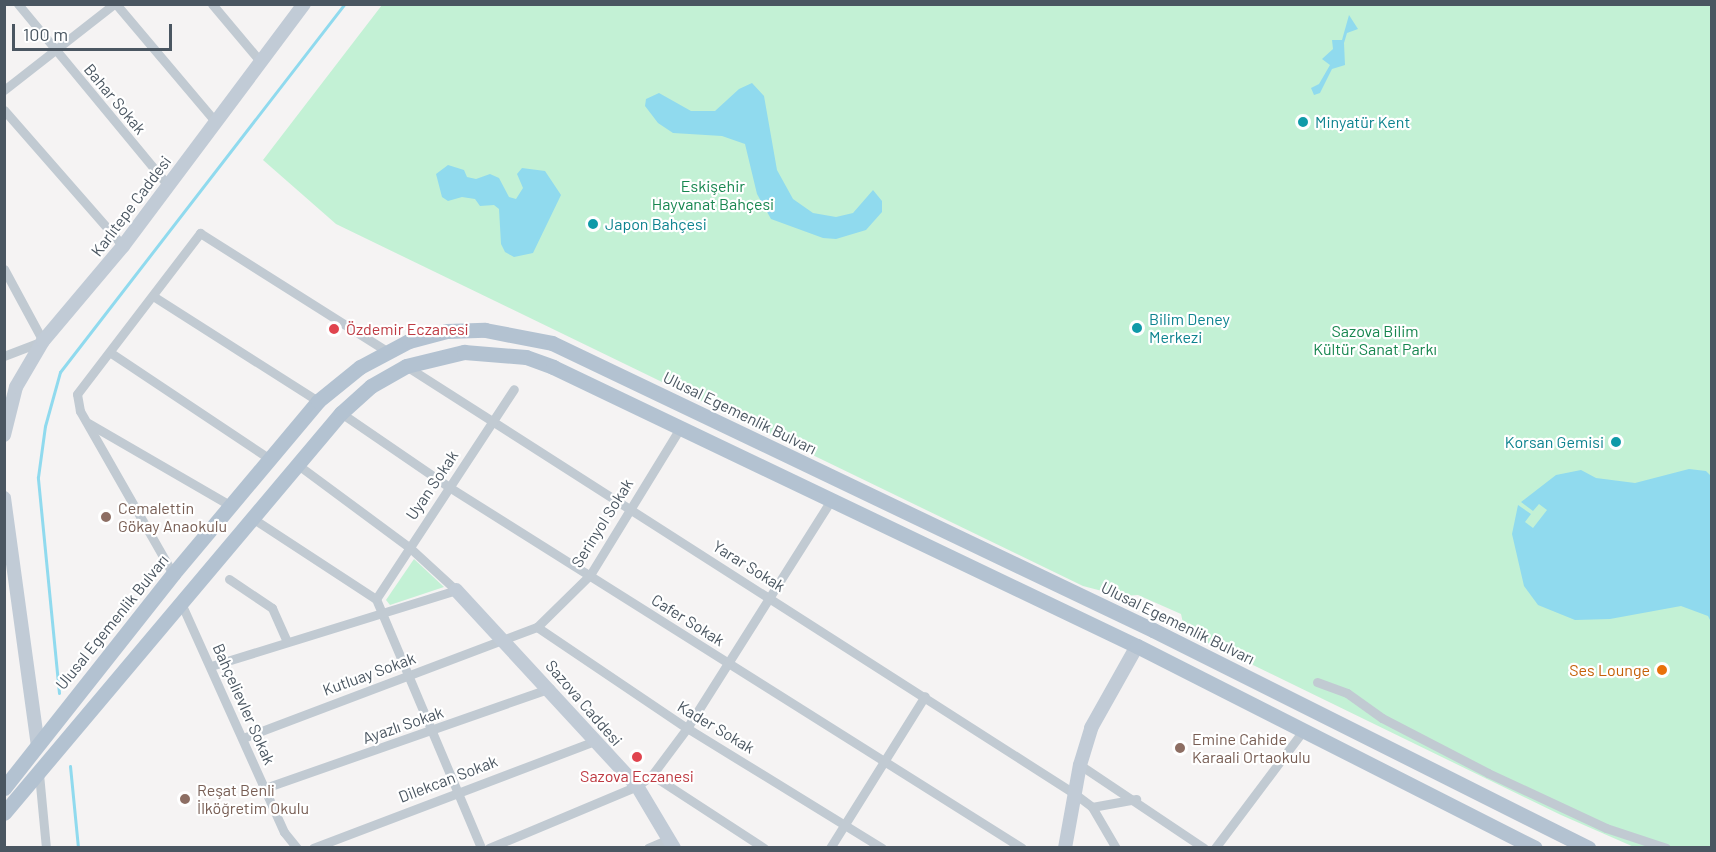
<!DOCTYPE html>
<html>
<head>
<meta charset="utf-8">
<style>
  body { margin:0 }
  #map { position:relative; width:1716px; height:852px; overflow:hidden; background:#f5f3f3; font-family:Barlow,sans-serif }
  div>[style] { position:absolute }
  .green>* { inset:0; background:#c3f1d5 }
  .water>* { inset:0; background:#90daee }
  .stream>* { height:3px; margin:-1.5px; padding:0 1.5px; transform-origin:1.5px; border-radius:1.5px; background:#90daee }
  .street>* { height:9px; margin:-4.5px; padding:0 4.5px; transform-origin:4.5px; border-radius:4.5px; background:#c1cad2 }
  .secondary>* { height:14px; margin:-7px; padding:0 7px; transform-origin:7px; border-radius:7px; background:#c1cbd6 }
  .primary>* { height:15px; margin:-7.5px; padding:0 7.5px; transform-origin:7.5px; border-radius:7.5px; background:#b3c2d1 }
  .dots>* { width:16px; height:16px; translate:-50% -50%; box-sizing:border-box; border:3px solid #fff; border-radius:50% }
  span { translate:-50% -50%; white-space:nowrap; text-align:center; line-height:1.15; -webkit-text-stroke:4.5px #fff; paint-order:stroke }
  .street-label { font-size:16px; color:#4a5661 }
  .culture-label { font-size:16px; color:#0d838f }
  .left { translate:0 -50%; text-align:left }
  .right { translate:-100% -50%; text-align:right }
  .park-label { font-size:16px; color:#17864f }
  .health-label { font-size:16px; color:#be3a42 }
  .education-label { font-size:16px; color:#785e54 }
  .food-label { font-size:16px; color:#c56008 }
  .frame { position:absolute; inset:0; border:6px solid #4a5661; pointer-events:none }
  .scale { position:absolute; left:12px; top:24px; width:160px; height:27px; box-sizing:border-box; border:3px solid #4a5661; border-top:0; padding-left:8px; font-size:18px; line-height:21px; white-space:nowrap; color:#4a5661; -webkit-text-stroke:4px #fff; paint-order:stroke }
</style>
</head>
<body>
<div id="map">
  <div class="green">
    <i style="clip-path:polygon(382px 5px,1711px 5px,1711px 847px,1634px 847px,1561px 815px,1185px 632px,1181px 614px,1138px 595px,1121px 596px,1083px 586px,336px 224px,263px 160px)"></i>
    <i style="clip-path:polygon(414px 559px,444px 587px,390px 605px,386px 600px)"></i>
  </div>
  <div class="water">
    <i style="clip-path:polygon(1349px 15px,1358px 29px,1347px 33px,1344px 43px,1345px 65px,1332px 69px,1320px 93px,1314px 95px,1311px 88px,1319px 84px,1330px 65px,1322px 59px,1333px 49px,1332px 40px,1342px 40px)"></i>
    <i style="clip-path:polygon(752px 83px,764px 96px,777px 170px,793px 199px,813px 213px,836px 217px,853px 213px,873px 190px,882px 201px,882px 212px,866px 230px,836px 239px,823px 238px,771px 219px,757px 194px,745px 144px,722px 136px,673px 133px,658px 123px,645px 106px,646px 99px,659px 93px,691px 111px,715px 111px,739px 89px)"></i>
    <i style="clip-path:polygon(448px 165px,464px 170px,467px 177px,476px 179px,490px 174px,499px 178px,509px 197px,516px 199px,523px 188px,517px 174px,522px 168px,545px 171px,561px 195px,533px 253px,514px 257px,505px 252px,501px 244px,499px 209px,494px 205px,480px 206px,475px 199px,462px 197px,448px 201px,442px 197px,436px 174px)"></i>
    <i style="clip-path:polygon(1689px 469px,1706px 471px,1711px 476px,1711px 622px,1708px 616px,1681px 606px,1610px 619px,1575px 620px,1538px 605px,1524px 586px,1512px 534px,1518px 505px,1531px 514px,1525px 522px,1533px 528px,1547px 510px,1539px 504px,1533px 511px,1521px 502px,1556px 475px,1581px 470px,1596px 478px,1635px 483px)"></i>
  </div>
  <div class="stream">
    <i style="left:59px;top:693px;width:217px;rotate:-95.6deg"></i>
    <i style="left:38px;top:477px;width:51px;rotate:-82.2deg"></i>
    <i style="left:45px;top:426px;width:56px;rotate:-74.5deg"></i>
    <i style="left:60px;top:372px;width:465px;rotate:-52.3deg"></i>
    <i style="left:70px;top:766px;width:82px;rotate:84.4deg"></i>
  </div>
  <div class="street">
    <i style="left:18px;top:4px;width:235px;rotate:50.4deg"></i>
    <i style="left:116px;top:4px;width:152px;rotate:49.8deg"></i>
    <i style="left:212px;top:4px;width:75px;rotate:49.9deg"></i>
    <i style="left:4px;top:90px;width:140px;rotate:-38deg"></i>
    <i style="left:4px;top:110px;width:181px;rotate:48.8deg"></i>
    <i style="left:4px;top:269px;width:82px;rotate:61.6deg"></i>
    <i style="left:43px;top:341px;width:42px;rotate:159deg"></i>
    <i style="left:153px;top:296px;width:196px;rotate:32.5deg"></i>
    <i style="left:111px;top:353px;width:191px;rotate:33.7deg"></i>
    <i style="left:406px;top:366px;width:794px;rotate:32.61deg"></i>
    <i style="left:1075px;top:794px;width:21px;rotate:37deg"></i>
    <i style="left:1092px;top:807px;width:48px;rotate:59.7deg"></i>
    <i style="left:341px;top:413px;width:131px;rotate:34.4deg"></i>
    <i style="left:449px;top:487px;width:677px;rotate:32.21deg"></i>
    <i style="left:88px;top:423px;width:165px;rotate:30.1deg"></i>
    <i style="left:298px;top:465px;width:138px;rotate:36.5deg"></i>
    <i style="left:409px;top:547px;width:64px;rotate:42.5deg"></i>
    <i style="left:252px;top:518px;width:148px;rotate:33.2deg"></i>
    <i style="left:376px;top:599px;width:270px;rotate:67.1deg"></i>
    <i style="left:173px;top:574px;width:188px;rotate:-119.7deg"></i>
    <i style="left:80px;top:411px;width:17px;rotate:-100deg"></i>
    <i style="left:77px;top:394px;width:203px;rotate:-52.6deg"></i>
    <i style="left:200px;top:233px;width:221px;rotate:32.3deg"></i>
    <i style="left:229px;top:579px;width:52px;rotate:34deg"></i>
    <i style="left:272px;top:608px;width:36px;rotate:66deg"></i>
    <i style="left:376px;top:599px;width:251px;rotate:-56.7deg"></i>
    <i style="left:181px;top:603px;width:251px;rotate:65.8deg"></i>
    <i style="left:284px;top:832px;width:21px;rotate:51deg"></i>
    <i style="left:537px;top:627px;width:181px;rotate:34deg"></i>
    <i style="left:687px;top:728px;width:229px;rotate:31.6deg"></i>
    <i style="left:211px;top:666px;width:257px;rotate:-17.2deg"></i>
    <i style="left:1317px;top:682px;width:32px;rotate:20deg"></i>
    <i style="left:1347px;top:693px;width:43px;rotate:35.5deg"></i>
    <i style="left:1382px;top:718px;width:119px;rotate:27.4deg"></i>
    <i style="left:1488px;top:773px;width:130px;rotate:25deg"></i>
    <i style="left:1606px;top:828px;width:63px;rotate:18.4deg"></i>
    <i style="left:243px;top:738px;width:314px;rotate:-20.7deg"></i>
    <i style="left:537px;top:627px;width:74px;rotate:-44.5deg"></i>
    <i style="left:590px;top:575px;width:172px;rotate:-58.5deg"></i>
    <i style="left:1080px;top:765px;width:149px;rotate:33.8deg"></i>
    <i style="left:39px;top:774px;width:74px;rotate:84.6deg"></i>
    <i style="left:652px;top:775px;width:134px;rotate:33.1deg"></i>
    <i style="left:265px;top:788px;width:302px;rotate:-19.3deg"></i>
    <i style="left:1092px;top:807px;width:45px;rotate:-10.3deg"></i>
    <i style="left:313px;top:848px;width:301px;rotate:-20.8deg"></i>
    <i style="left:489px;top:848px;width:160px;rotate:-22.7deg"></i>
    <i style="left:637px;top:786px;width:19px;rotate:-36deg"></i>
    <i style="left:652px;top:775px;width:59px;rotate:-53.3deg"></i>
    <i style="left:687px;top:728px;width:270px;rotate:-57.7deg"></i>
    <i style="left:648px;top:848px;width:23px;rotate:-23deg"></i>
    <i style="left:830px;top:848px;width:179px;rotate:-58deg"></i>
    <i style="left:1215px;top:848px;width:146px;rotate:-53.1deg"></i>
  </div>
  <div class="secondary">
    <i style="left:4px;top:435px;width:49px;rotate:-76deg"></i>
    <i style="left:16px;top:387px;width:53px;rotate:-59.6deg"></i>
    <i style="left:43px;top:341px;width:124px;rotate:-49.9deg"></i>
    <i style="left:123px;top:246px;width:302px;rotate:-53.2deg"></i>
    <i style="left:4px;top:498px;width:249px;rotate:82.2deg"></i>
    <i style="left:456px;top:590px;width:267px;rotate:47.3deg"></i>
    <i style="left:637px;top:786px;width:72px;rotate:59.2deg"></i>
    <i style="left:1065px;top:848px;width:84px;rotate:-79.8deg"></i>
    <i style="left:1080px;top:765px;width:39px;rotate:-73deg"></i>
    <i style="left:1091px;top:728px;width:94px;rotate:-60.7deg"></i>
  </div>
  <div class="primary">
    <i style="left:4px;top:788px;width:273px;rotate:-51.7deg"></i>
    <i style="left:173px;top:574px;width:226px;rotate:-50deg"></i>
    <i style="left:318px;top:401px;width:54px;rotate:-39deg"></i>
    <i style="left:360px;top:367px;width:55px;rotate:-28deg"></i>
    <i style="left:409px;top:341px;width:39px;rotate:-15deg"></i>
    <i style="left:447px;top:331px;width:38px;rotate:-2deg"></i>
    <i style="left:485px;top:330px;width:68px;rotate:11deg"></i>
    <i style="left:552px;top:343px;width:666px;rotate:25.53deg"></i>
    <i style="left:1153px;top:630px;width:487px;rotate:26.6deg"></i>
    <i style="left:4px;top:813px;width:523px;rotate:-49.89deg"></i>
    <i style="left:341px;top:413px;width:40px;rotate:-42deg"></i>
    <i style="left:371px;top:386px;width:40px;rotate:-29.7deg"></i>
    <i style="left:406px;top:366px;width:60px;rotate:-13.6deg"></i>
    <i style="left:464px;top:352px;width:62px;rotate:4.6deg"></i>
    <i style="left:526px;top:357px;width:29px;rotate:20deg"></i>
    <i style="left:553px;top:367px;width:647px;rotate:25.54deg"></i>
    <i style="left:1137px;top:646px;width:446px;rotate:26.9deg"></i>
  </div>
  <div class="dots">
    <i style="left:1303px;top:122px;background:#0f9aa8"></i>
    <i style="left:593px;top:224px;background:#0f9aa8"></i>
    <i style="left:1137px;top:328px;background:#0f9aa8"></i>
    <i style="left:334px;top:329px;background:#e0444e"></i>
    <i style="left:1616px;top:442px;background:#0f9aa8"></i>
    <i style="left:106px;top:517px;background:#8d6e63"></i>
    <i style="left:1662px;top:670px;background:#e8710a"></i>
    <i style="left:1180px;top:748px;background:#8d6e63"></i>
    <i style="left:637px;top:757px;background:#e0444e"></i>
    <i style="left:185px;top:799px;background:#8d6e63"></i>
  </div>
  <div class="street-label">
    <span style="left:115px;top:99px;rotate:50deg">Bahar Sokak</span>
    <span style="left:131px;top:206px;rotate:-53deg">Karlıtepe Caddesi</span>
    <span style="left:740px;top:413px;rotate:26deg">Ulusal Egemenlik Bulvarı</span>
    <span style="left:432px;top:485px;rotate:-56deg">Uyan Sokak</span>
    <span style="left:602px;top:523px;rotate:-58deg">Serinyol Sokak</span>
    <span style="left:749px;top:566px;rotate:32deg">Yarar Sokak</span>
    <span style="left:688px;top:620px;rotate:32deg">Cafer Sokak</span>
    <span style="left:112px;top:622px;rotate:-51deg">Ulusal Egemenlik Bulvarı</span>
    <span style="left:1178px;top:623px;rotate:26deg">Ulusal Egemenlik Bulvarı</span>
    <span style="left:369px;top:674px;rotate:-20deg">Kutluay Sokak</span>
    <span style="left:584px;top:703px;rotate:49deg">Sazova Caddesi</span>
    <span style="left:244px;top:704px;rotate:66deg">Bahçelievler Sokak</span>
    <span style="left:403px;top:725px;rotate:-19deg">Ayazlı Sokak</span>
    <span style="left:716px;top:727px;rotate:31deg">Kader Sokak</span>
    <span style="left:448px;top:779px;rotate:-21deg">Dilekcan Sokak</span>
  </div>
  <div class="culture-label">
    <span class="left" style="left:1315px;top:122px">Minyatür Kent</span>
    <span class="left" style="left:605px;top:224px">Japon Bahçesi</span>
    <span class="left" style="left:1149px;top:328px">Bilim Deney<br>Merkezi</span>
    <span class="right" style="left:1604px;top:442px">Korsan Gemisi</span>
  </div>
  <div class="park-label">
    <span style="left:713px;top:195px">Eskişehir<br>Hayvanat Bahçesi</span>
    <span style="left:1375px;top:340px">Sazova Bilim<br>Kültür Sanat Parkı</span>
  </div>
  <div class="health-label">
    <span class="left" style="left:346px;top:329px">Özdemir Eczanesi</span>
    <span style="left:637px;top:776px">Sazova Eczanesi</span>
  </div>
  <div class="education-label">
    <span class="left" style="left:118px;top:517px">Cemalettin<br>Gökay Anaokulu</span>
    <span class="left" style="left:1192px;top:748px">Emine Cahide<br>Karaali Ortaokulu</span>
    <span class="left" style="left:197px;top:799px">Reşat Benli<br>İlköğretim Okulu</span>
  </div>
  <div class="food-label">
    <span class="right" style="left:1650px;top:670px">Ses Lounge</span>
  </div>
  <div class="frame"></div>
  <div class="scale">100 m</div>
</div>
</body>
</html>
